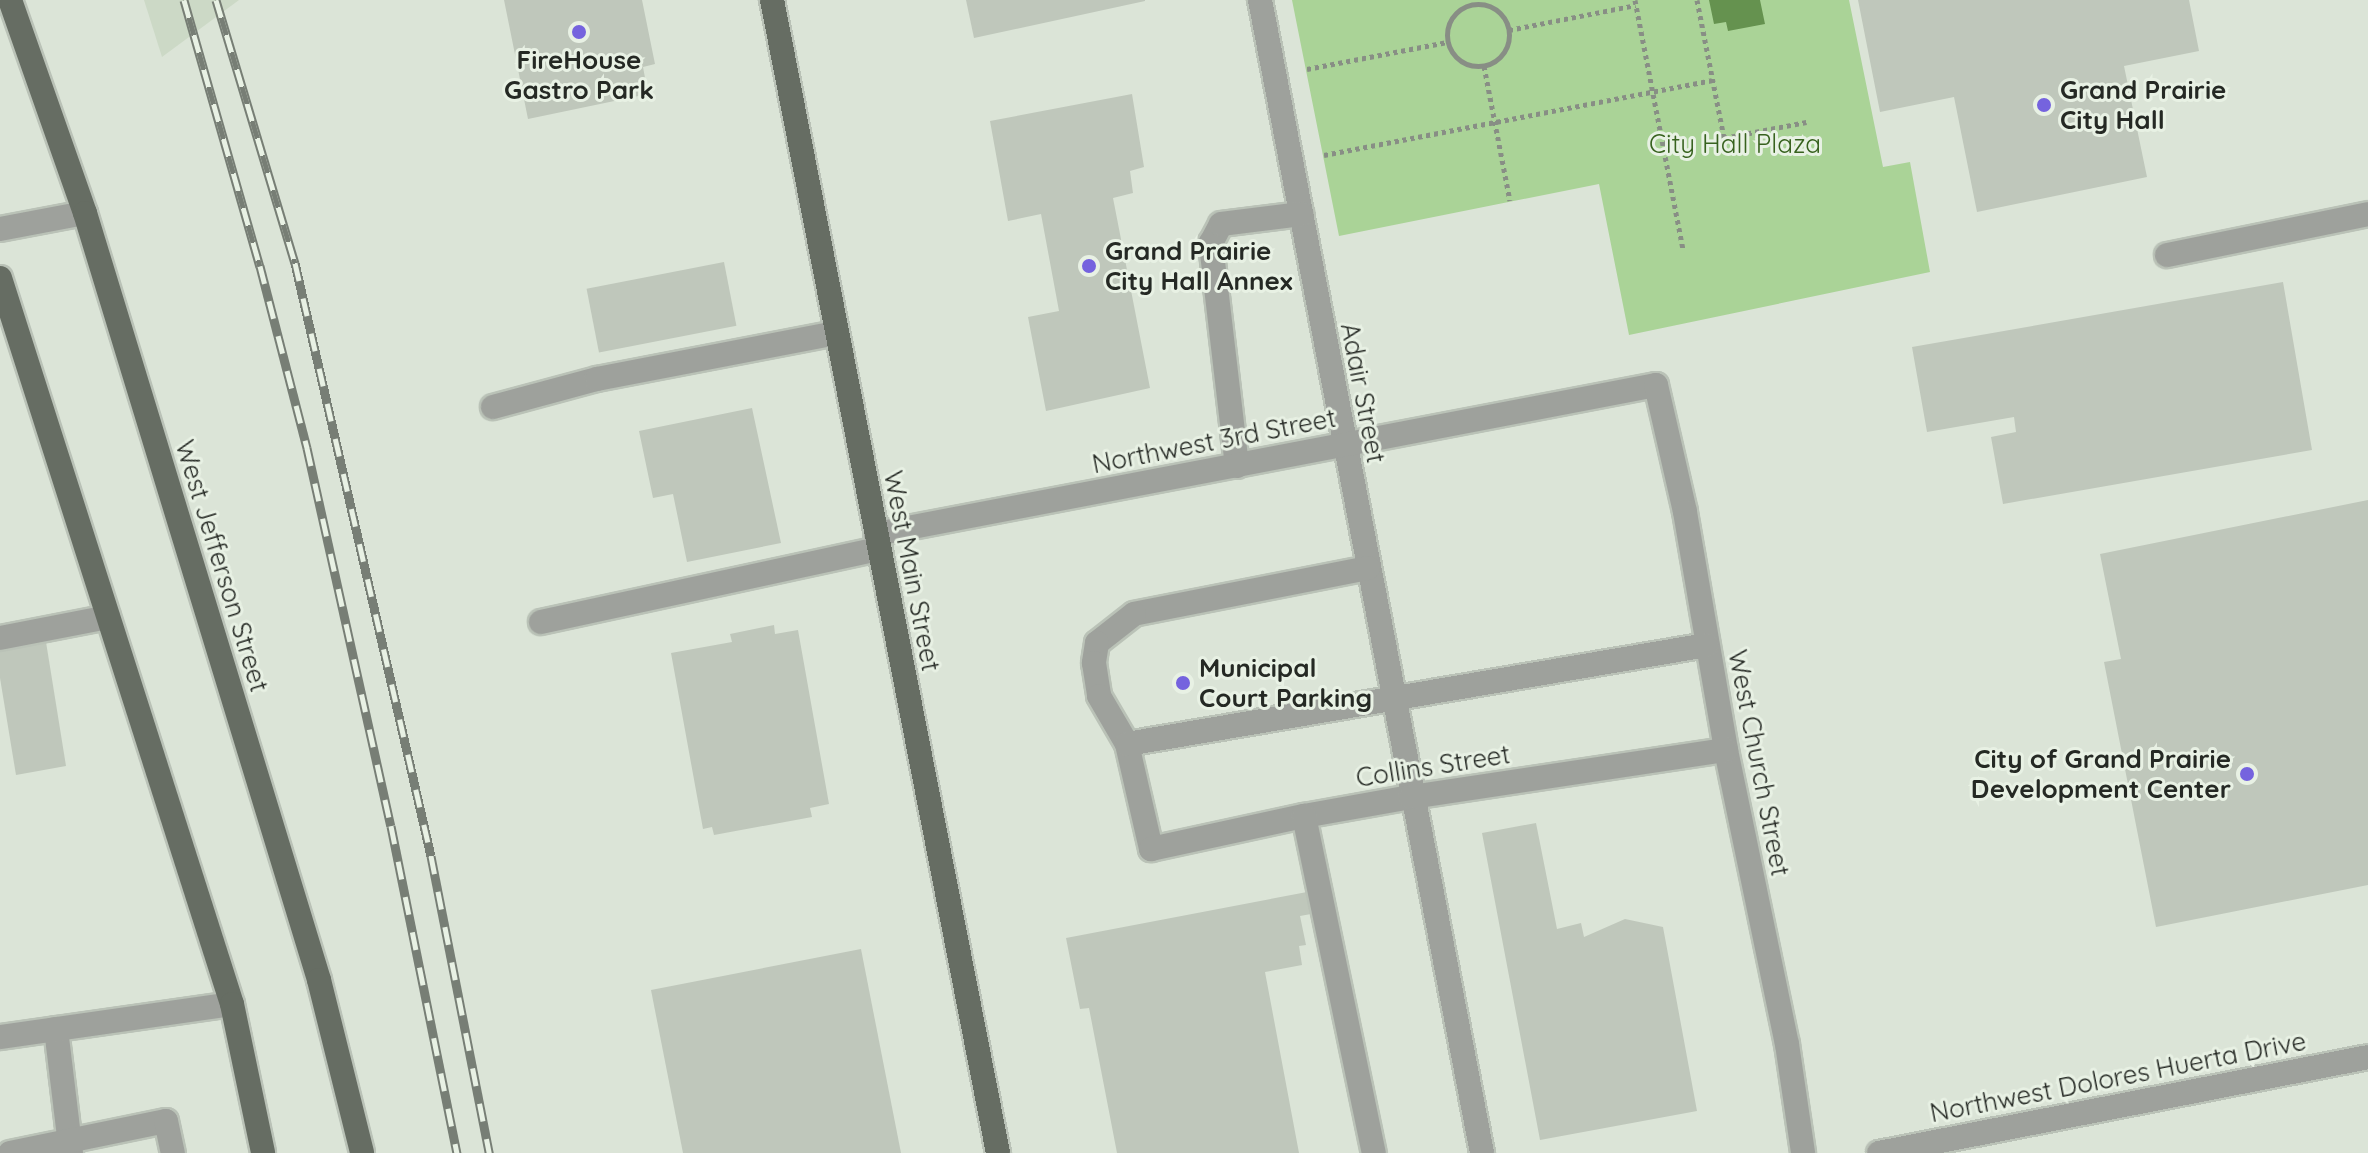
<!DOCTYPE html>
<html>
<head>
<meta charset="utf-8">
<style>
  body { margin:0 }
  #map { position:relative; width:2368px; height:1153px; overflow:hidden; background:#dbe4d7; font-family:Quicksand,sans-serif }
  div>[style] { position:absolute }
  .built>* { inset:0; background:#ccd9c6 }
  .green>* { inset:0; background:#aad397 }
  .water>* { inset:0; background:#65924f }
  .building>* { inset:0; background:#bfc7bb; transform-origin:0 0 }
  .path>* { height:5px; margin-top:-2.5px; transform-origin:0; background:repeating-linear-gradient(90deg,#888e85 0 4px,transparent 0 8px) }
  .path>.ring { margin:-2.5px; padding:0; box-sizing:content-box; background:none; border:5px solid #888e85; border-radius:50% }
  .roads { filter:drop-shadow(2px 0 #bac2b7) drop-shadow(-2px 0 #bac2b7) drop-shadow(0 2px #bac2b7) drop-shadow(0 -2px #bac2b7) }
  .minor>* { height:24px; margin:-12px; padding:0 12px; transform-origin:12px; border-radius:12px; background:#9ea19c }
  .major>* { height:24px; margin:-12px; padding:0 12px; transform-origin:12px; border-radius:12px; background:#666d63 }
  .rail>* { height:9px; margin-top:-4.5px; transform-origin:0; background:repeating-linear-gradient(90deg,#e8f1e4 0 18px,#777e75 0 36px); box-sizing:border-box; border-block:2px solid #777e75 }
  .dots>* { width:22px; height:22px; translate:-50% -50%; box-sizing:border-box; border:4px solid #e8f1e4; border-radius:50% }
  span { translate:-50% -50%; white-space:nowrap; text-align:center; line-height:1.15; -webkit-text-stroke:6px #e8f1e4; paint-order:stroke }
  .poi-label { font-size:26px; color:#252924; font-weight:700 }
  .left { translate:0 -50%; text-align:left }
  .right { translate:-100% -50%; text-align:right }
  .park-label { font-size:26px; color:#37621e }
  .street-label { font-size:26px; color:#252924 }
</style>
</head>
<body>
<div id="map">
  <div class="built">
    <i style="clip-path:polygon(144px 0,239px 0,162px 57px)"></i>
  </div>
  <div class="green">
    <i style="clip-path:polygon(1292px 0,1849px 0,1883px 167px,1910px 162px,1930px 272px,1629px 335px,1599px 184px,1339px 236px)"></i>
  </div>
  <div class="water">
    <i style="clip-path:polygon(1709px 0,1760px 0,1765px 24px,1728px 31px,1726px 22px,1714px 24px)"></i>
  </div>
  <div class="building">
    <i style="clip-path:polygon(504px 0,642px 0,655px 64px,643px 67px,648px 94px,528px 119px)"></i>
    <i style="clip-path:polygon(966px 0,1145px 0,1145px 1px,974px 38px)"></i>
    <i style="clip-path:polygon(1858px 0,2189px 0,2199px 51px,2124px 66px,2147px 177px,1977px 212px,1954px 97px,1880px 112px)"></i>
    <i style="clip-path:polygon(1132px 94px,1144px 167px,1130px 171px,1133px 193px,1113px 198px,1150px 388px,1046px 411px,1028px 317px,1059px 311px,1041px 214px,1008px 221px,990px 121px)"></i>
    <i style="left:724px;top:262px;width:65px;height:140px;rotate:79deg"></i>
    <i style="clip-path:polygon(2283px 282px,2312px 450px,2003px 504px,1991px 437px,2016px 432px,2014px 417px,1927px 432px,1912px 347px)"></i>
    <i style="clip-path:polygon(752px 408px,781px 543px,687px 562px,673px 494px,653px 498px,639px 431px)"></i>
    <i style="clip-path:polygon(2368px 500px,2368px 885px,2156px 927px,2104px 662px,2121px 659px,2100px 554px)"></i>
    <i style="clip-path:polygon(774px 625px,775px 634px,798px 630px,829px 804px,810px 808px,812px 817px,714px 835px,712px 827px,703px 829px,671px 653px,732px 642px,730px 634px)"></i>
    <i style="clip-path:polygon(46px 642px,66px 766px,16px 775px,0 678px,0 649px)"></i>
    <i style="clip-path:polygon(1536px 823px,1557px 929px,1581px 923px,1584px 937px,1625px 919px,1663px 927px,1697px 1111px,1540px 1140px,1482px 833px)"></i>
    <i style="clip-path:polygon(1307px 892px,1311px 914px,1300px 916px,1306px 945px,1299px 946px,1302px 965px,1265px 972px,1299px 1153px,1117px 1153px,1089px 1008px,1080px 1009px,1066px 938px)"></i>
    <i style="clip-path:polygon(861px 949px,901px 1153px,683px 1153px,651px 990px)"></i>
  </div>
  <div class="path">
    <i style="left:1635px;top:0;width:255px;rotate:79.1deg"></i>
    <i style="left:1697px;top:0;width:141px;rotate:78.9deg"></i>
    <i style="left:1724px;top:138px;width:84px;rotate:-11deg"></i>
    <i class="ring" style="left:1447px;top:4px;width:57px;height:57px"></i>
    <i style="left:1509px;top:30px;width:129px;rotate:-11.1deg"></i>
    <i style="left:1484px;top:66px;width:137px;rotate:79.1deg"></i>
    <i style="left:1307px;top:69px;width:143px;rotate:-10.9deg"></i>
    <i style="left:1324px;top:155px;width:395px;rotate:-10.9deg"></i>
  </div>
  <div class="roads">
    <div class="minor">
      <i style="left:1260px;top:0;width:1174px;rotate:79.1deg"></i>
      <i style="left:0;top:229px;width:86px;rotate:-10.7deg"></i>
      <i style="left:2167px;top:255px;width:205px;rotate:-11.5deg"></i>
      <i style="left:493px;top:407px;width:108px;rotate:-15.1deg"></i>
      <i style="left:597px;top:379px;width:244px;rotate:-10.9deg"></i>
      <i style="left:1237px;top:466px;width:225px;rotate:-96.7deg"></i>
      <i style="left:1211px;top:243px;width:21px;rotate:-62deg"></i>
      <i style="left:1221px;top:224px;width:81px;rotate:-7.1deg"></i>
      <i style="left:876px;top:534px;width:794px;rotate:-10.81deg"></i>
      <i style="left:1656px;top:385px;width:130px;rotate:77.1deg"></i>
      <i style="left:1685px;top:512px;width:242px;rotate:80.2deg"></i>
      <i style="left:1726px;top:750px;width:300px;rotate:78.3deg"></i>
      <i style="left:1787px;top:1044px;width:110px;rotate:81.6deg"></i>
      <i style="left:1368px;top:568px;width:238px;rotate:168.9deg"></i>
      <i style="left:1134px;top:614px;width:47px;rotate:141.9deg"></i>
      <i style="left:1097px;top:643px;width:20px;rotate:99deg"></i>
      <i style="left:1094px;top:663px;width:33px;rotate:81deg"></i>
      <i style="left:1099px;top:696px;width:56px;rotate:59.7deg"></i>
      <i style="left:1127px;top:744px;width:108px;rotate:77.1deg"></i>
      <i style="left:1151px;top:849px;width:157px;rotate:-12.2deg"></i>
      <i style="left:1304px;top:816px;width:109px;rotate:-10.1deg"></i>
      <i style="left:1411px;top:797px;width:318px;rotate:-8.5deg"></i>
      <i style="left:541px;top:622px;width:346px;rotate:-12.2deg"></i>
      <i style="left:0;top:638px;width:110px;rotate:-11deg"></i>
      <i style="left:1127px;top:744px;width:588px;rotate:-9.69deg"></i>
      <i style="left:1304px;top:816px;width:344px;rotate:78.3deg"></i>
      <i style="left:56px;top:1029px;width:125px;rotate:83.1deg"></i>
      <i style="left:0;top:1037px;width:234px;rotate:-8.1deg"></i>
      <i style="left:10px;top:1153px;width:159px;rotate:-11.6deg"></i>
      <i style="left:166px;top:1121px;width:33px;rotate:78deg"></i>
      <i style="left:1879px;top:1153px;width:498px;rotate:-11.1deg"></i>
    </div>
    <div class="major">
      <i style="left:10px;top:0;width:226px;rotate:70.6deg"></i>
      <i style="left:85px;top:213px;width:802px;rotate:73.03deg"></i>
      <i style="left:319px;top:980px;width:178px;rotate:76deg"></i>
      <i style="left:772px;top:0;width:1175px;rotate:78.91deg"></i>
      <i style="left:0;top:278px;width:762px;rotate:72.28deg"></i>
      <i style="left:232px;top:1004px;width:152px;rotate:78.2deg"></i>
    </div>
  </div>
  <div class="rail">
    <i style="left:184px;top:0;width:277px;rotate:74.1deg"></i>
    <i style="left:260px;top:266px;width:188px;rotate:75.5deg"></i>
    <i style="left:307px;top:448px;width:387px;rotate:77.5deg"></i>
    <i style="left:391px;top:826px;width:334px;rotate:78.6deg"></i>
    <i style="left:216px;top:0;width:275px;rotate:73.3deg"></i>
    <i style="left:295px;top:263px;width:608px;rotate:77.08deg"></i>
    <i style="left:431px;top:856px;width:303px;rotate:78.9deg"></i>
  </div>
  <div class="dots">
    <i style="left:579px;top:32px;background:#7563de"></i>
    <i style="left:2044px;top:105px;background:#7563de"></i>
    <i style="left:1089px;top:266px;background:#7563de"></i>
    <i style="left:1183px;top:683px;background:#7563de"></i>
    <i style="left:2247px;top:774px;background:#7563de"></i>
  </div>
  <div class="poi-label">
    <span style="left:579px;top:75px">FireHouse<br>Gastro Park</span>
    <span class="left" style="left:2060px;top:105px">Grand Prairie<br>City Hall</span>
    <span class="left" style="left:1105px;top:266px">Grand Prairie<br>City Hall Annex</span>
    <span class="left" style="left:1199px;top:683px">Municipal<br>Court Parking</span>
    <span class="right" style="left:2231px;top:774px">City of Grand Prairie<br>Development Center</span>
  </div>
  <div class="park-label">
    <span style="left:1735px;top:144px">City Hall Plaza</span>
  </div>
  <div class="street-label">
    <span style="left:1363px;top:393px;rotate:79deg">Adair Street</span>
    <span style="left:1214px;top:441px;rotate:-11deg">Northwest 3rd Street</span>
    <span style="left:222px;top:566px;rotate:73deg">West Jefferson Street</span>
    <span style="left:912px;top:571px;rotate:79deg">West Main Street</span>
    <span style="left:1759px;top:763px;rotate:79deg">West Church Street</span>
    <span style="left:1433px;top:766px;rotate:-9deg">Collins Street</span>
    <span style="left:2118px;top:1077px;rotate:-11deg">Northwest Dolores Huerta Drive</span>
  </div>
</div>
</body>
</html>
